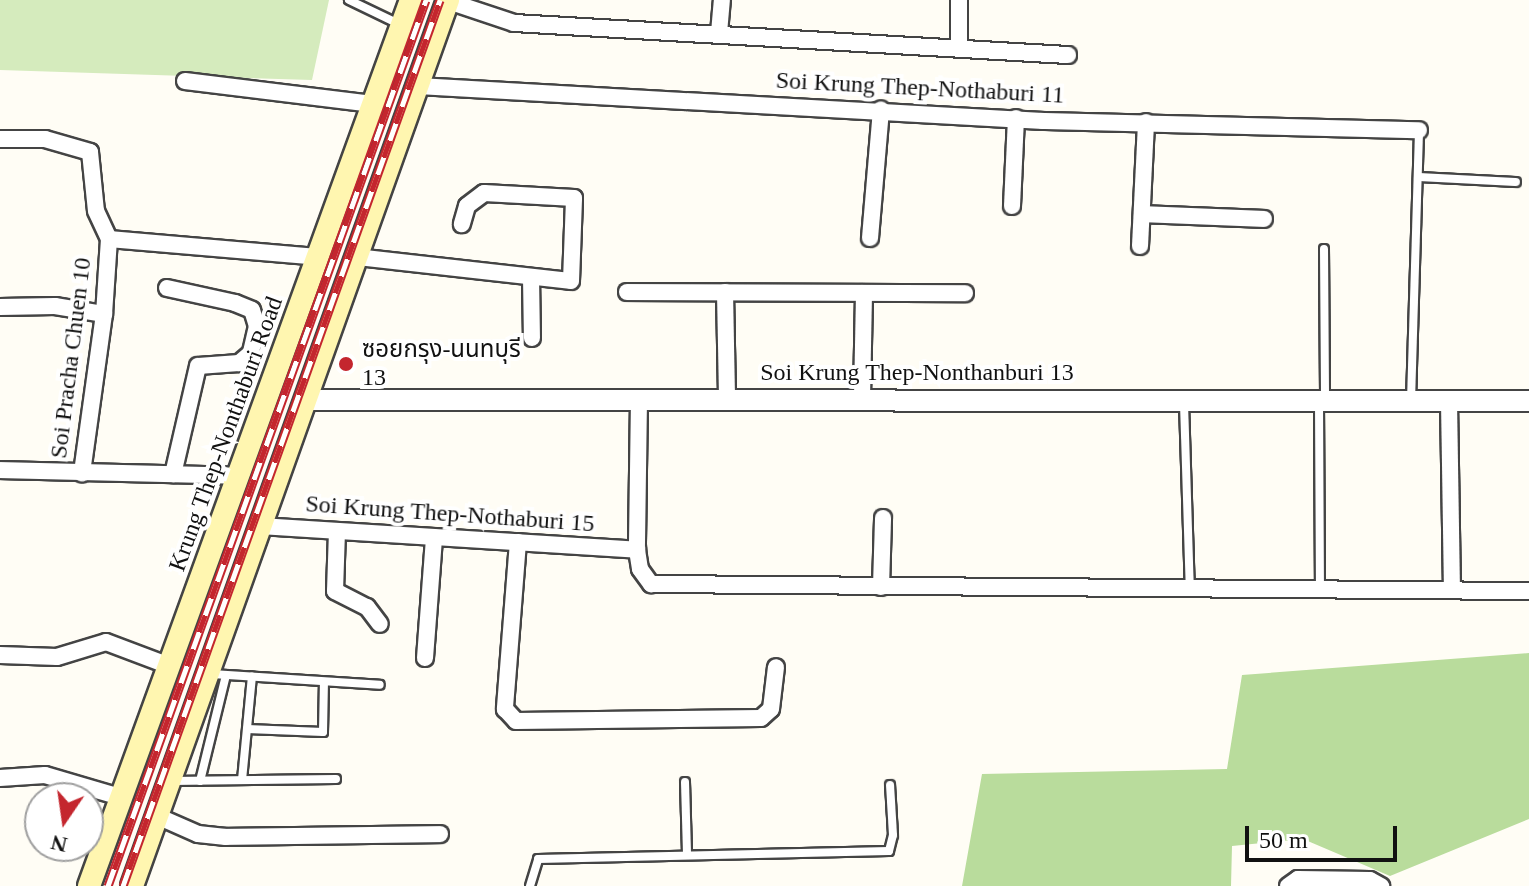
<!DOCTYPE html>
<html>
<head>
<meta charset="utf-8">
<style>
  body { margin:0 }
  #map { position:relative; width:1529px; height:886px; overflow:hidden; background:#fffdf5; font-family:"Times New Roman","Noto Sans Thai",serif }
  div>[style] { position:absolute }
  .green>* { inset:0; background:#d5ebbd }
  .forest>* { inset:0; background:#b9dc9c }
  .roads { filter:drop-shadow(2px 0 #444) drop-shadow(-2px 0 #444) drop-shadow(0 2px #444) drop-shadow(0 -2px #444) }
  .service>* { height:8px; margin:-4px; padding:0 4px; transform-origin:4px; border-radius:4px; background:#fff }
  .minor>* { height:16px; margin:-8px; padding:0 8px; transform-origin:8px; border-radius:8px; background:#fff }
  .tertiary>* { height:20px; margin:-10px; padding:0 10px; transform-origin:10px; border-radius:10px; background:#fff }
  .secondary>* { height:22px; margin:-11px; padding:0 11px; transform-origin:11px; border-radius:11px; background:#fff6b0 }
  .rail>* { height:9px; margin-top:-4.5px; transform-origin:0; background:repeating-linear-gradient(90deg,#fff 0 18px,#c4262e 0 36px); box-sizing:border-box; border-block:2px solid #c4262e }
  .dots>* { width:22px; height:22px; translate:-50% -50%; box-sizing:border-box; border:4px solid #fff; border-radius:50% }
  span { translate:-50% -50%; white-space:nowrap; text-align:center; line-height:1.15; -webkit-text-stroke:8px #fff; paint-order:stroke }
  .street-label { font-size:24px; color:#111 }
  .poi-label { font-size:24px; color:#111 }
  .left { translate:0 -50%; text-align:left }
  .north { position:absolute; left:24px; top:782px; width:80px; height:80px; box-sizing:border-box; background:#fff; border:2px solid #a0a0a0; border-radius:50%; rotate:193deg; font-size:22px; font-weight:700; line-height:32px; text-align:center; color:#111 }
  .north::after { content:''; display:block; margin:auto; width:28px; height:36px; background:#c4262e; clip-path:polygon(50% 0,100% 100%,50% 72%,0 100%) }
  .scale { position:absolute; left:1245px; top:826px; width:152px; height:36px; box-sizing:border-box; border:4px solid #111; border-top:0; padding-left:10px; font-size:24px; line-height:28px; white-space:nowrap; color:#111; -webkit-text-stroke:6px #fff; paint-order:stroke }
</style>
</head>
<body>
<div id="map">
  <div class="green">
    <i style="clip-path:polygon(0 0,329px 0,312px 80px,0 70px)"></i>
  </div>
  <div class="forest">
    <i style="clip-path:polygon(1529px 653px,1529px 819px,1390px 876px,1303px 839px,1232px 846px,1231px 886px,962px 886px,982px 774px,1227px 769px,1242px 675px)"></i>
  </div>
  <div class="roads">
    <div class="service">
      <i style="left:349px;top:0;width:58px;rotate:25.7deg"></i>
      <i style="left:1418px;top:177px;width:98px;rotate:2.9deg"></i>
      <i style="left:1324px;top:249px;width:149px;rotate:89.6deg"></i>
      <i style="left:1411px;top:401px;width:271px;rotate:-88.3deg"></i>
      <i style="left:1184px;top:403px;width:186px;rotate:88.2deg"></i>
      <i style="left:1319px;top:403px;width:186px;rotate:89.7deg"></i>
      <i style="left:212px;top:674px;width:168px;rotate:3.7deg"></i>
      <i style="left:247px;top:729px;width:76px;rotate:2.3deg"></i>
      <i style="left:323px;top:732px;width:50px;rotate:-88.9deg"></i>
      <i style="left:242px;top:780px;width:104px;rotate:-84.5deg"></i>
      <i style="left:171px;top:781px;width:165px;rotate:-0.7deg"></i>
      <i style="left:200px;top:781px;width:109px;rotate:-76.2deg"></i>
      <i style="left:685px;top:782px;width:71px;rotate:88.4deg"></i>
      <i style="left:530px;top:886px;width:28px;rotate:-73deg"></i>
      <i style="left:538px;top:859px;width:351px;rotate:-1.3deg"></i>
      <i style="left:889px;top:851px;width:16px;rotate:-76deg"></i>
      <i style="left:893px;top:835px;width:50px;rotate:-93.4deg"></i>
    </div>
    <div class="minor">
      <i style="left:959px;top:0;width:49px;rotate:90deg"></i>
      <i style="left:448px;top:1px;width:70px;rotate:18.4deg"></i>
      <i style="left:514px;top:23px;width:555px;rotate:3.31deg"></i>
      <i style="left:719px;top:33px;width:33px;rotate:-85deg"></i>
      <i style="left:185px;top:81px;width:187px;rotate:7deg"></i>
      <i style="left:418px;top:86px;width:626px;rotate:3.21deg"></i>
      <i style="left:1043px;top:121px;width:376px;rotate:1.4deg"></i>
      <i style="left:0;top:139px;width:45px"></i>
      <i style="left:45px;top:139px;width:47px;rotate:16.1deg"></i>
      <i style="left:90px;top:152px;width:59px;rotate:84.2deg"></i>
      <i style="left:96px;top:211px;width:31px;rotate:65deg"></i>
      <i style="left:109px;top:239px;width:75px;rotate:93.8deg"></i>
      <i style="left:104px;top:314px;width:161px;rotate:97.9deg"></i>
      <i style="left:1012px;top:206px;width:88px;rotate:-87.4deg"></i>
      <i style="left:1142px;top:214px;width:122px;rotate:2.3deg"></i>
      <i style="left:870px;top:238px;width:129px;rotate:-85.1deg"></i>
      <i style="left:109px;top:239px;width:209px;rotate:4.9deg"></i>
      <i style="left:1140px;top:246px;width:124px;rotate:-87.2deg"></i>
      <i style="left:357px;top:257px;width:215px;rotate:6.4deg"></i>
      <i style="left:571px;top:281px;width:83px;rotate:-87.9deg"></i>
      <i style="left:574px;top:198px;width:90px;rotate:-176.8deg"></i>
      <i style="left:484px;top:193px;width:21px;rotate:143deg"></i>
      <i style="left:467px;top:206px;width:19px;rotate:106deg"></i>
      <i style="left:531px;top:277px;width:61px;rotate:89.1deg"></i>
      <i style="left:167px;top:288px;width:70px;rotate:12.4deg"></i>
      <i style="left:235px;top:303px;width:18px;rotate:22deg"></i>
      <i style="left:252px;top:310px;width:17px;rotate:73deg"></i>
      <i style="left:257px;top:326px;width:28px;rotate:103deg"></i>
      <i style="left:251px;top:353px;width:16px;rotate:140deg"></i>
      <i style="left:239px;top:363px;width:41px;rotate:175.8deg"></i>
      <i style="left:198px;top:366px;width:111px;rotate:103deg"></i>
      <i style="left:627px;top:292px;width:338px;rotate:0.2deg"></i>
      <i style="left:725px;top:292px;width:106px;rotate:88.9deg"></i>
      <i style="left:0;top:307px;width:55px;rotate:-1deg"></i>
      <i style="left:55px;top:306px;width:50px;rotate:9.3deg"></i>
      <i style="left:862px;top:398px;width:105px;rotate:-88.9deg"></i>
      <i style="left:639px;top:399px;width:151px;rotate:90.8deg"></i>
      <i style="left:637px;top:550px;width:19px;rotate:81deg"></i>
      <i style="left:640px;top:569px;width:19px;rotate:54deg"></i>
      <i style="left:651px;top:584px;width:878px;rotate:0.46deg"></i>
      <i style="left:1449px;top:401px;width:189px;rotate:89.1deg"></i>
      <i style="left:0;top:470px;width:239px;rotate:1.4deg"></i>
      <i style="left:260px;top:526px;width:378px;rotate:3.6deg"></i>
      <i style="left:337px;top:531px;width:60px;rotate:91.9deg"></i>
      <i style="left:335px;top:591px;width:36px;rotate:27deg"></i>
      <i style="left:367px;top:607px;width:21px;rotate:53deg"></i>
      <i style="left:518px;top:542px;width:168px;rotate:94.5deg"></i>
      <i style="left:505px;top:709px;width:16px;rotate:47deg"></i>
      <i style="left:516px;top:721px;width:245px;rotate:-0.7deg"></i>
      <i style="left:761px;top:718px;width:13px;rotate:-42deg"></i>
      <i style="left:771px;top:709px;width:42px;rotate:-83.2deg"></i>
      <i style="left:881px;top:587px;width:69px;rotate:-88.3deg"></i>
      <i style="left:0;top:655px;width:57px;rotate:2deg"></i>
      <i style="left:57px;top:657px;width:51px;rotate:-17deg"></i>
      <i style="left:106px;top:642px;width:68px;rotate:20.6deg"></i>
      <i style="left:425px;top:658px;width:121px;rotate:-85.7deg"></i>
      <i style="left:0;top:778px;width:45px;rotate:-3.8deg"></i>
      <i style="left:45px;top:775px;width:78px;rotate:16.3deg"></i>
      <i style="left:157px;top:816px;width:45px;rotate:23.7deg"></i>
      <i style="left:198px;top:834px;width:28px;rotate:6deg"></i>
      <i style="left:226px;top:837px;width:214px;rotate:-0.8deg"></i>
      <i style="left:1288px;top:886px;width:12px;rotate:-35deg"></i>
      <i style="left:1298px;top:879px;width:72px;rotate:0.8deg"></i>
      <i style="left:1370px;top:880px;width:13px;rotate:29deg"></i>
    </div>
    <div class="tertiary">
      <i style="left:306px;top:400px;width:1223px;rotate:0.05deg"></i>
    </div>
    <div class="secondary">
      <i style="left:89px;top:886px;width:943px;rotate:-70.03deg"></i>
      <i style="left:132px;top:886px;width:941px;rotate:-70.37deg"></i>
    </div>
  </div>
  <div class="rail">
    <i style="left:108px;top:886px;width:941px;rotate:-70.26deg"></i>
    <i style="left:123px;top:886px;width:941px;rotate:-70.31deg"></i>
  </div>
  <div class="dots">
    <i style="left:346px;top:364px;background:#c4262e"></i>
  </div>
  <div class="street-label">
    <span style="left:920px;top:88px;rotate:3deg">Soi Krung Thep-Nothaburi 11</span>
    <span style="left:71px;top:358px;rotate:-83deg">Soi Pracha Chuen 10</span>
    <span style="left:917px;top:373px">Soi Krung Thep-Nonthanburi 13</span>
    <span style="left:226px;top:434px;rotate:-70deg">Krung Thep-Nonthaburi Road</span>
    <span style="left:450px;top:514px;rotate:4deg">Soi Krung Thep-Nothaburi 15</span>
  </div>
  <div class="poi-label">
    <span class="left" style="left:362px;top:364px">ซอยกรุง-นนทบุรี<br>13</span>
  </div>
  <div class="north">N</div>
  <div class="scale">50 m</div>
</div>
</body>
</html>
